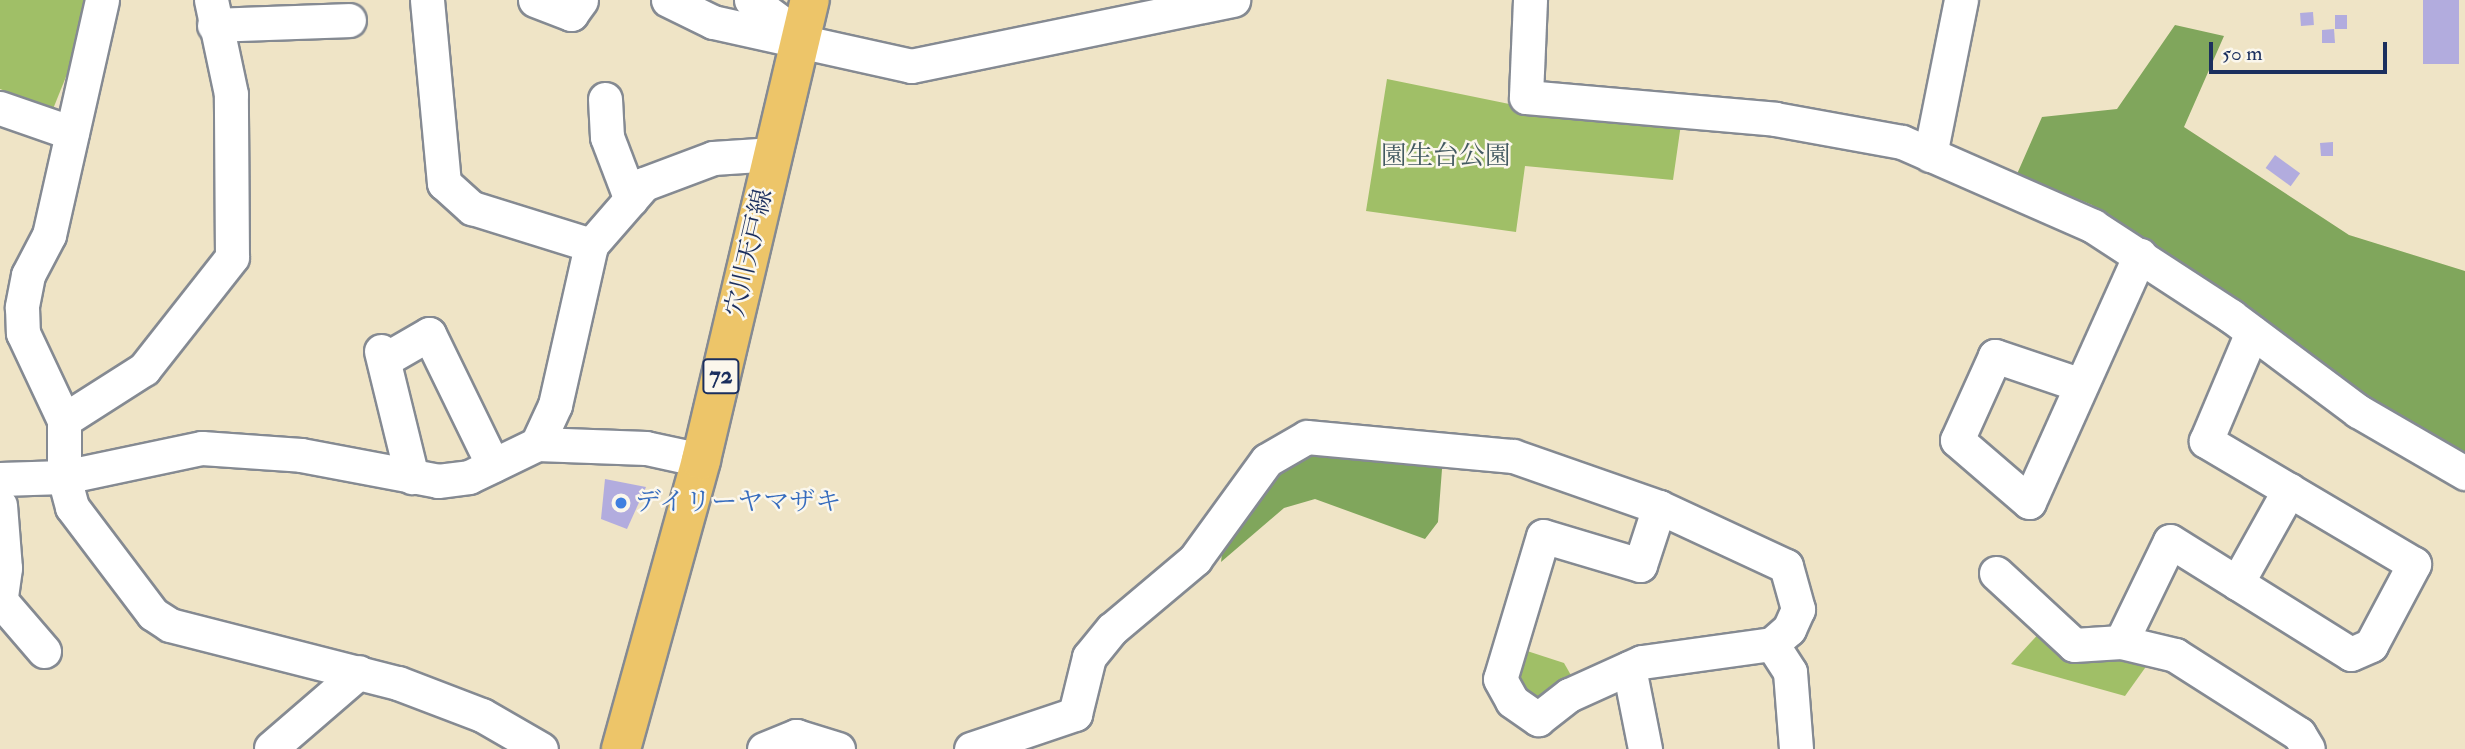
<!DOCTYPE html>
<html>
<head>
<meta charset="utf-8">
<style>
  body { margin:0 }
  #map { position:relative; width:2465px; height:749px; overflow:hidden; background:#efe4c6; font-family:"IM FELL Double Pica","Noto Serif JP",serif }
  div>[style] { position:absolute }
  .green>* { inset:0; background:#a0bf67 }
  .forest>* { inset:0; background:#80a65c }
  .building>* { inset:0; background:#b2acde; transform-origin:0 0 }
  .roads { filter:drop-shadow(2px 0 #858a92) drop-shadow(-2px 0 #858a92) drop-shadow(0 2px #858a92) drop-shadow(0 -2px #858a92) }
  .minor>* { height:33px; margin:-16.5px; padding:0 16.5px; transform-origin:16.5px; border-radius:16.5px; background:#fff }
  .major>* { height:38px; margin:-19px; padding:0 19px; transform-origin:19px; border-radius:19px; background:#edc569 }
  .dots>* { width:19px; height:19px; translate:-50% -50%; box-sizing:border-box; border:4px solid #fbf7ec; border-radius:50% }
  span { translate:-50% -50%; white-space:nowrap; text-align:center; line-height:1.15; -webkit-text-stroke:5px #fbf7ec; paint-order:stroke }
  .shield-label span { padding:2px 5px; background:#fbf7ec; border:2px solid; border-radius:5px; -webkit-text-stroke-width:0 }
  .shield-label { font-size:24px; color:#1b2f5e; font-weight:700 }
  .park-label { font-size:26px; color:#435a61 }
  .street-label { font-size:26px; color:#1b2f5e }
  .shop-label { font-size:26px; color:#366cbe }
  .left { translate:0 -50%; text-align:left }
  .scale { position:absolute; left:2209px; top:42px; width:178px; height:32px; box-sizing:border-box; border:4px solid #1b2f5e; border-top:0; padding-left:9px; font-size:21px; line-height:24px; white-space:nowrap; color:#1b2f5e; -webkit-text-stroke:5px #fbf7ec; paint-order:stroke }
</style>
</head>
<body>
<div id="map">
  <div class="green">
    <i style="clip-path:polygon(0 0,86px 0,82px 37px,53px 109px,0 89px)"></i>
    <i style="clip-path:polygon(1387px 79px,1524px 107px,1682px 117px,1673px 180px,1525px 166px,1516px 232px,1366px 211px)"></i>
    <i style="clip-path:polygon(2042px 630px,2150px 661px,2125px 696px,2011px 664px)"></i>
    <i style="clip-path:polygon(1518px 648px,1564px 663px,1572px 677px,1535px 703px,1517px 688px)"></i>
  </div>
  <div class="forest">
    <i style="clip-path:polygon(2175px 25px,2224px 36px,2184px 127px,2349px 235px,2465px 271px,2465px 464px,2092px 205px,2017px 174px,2042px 117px,2117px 109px)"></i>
    <i style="clip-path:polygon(1324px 448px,1443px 456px,1438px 522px,1425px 539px,1315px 499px,1284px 508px,1221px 562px,1223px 544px,1280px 466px)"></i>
  </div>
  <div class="building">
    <i style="left:2423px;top:0;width:36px;height:64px"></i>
    <i style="left:2313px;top:12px;width:13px;height:13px;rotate:86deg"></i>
    <i style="left:2335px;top:15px;width:12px;height:14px"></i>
    <i style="clip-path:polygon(2334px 29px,2335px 43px,2322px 43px,2322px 30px)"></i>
    <i style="clip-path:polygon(2333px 142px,2333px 156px,2321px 156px,2320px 143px)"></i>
    <i style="left:2275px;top:155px;width:31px;height:16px;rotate:36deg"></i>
    <i style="clip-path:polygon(605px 479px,646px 487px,627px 529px,601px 519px)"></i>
  </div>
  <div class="roads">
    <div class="minor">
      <i style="left:102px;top:0;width:241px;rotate:102.7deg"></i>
      <i style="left:49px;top:235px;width:45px;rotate:117.7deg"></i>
      <i style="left:28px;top:275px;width:33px;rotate:101deg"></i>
      <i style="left:22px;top:307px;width:26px;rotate:88deg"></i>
      <i style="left:23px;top:333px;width:96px;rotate:64.8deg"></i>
      <i style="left:64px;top:420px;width:57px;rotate:90deg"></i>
      <i style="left:64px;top:477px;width:31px;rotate:75deg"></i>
      <i style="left:72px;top:507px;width:134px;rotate:52.9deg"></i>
      <i style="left:153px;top:614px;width:20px;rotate:33deg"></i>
      <i style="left:170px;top:625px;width:235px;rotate:14.3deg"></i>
      <i style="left:398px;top:683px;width:90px;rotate:20.9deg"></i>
      <i style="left:482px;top:715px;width:68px;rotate:30deg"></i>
      <i style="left:427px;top:0;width:184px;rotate:84.7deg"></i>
      <i style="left:444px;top:183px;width:38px;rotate:42deg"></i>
      <i style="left:472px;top:208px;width:125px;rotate:17.3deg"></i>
      <i style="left:535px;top:0;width:39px;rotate:21deg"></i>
      <i style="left:571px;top:14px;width:17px;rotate:-54deg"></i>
      <i style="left:668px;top:0;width:50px;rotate:26.1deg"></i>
      <i style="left:713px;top:22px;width:203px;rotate:12.5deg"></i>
      <i style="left:911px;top:66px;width:329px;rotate:-11.6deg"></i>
      <i style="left:751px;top:0;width:57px;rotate:36.5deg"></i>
      <i style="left:1530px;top:0;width:97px;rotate:92.4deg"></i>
      <i style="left:1526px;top:97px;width:250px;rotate:5deg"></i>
      <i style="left:1775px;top:119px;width:129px;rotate:10.3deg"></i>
      <i style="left:1902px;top:142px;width:209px;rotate:23.7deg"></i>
      <i style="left:2093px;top:226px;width:165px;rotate:33.1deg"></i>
      <i style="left:2231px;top:316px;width:159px;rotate:36.8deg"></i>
      <i style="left:2358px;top:411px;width:124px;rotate:30.1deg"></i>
      <i style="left:214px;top:25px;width:135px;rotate:-2.1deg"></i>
      <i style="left:605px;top:99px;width:38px;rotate:87deg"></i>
      <i style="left:607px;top:137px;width:67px;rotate:69.1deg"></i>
      <i style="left:0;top:108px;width:76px;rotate:19.1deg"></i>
      <i style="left:1930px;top:155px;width:158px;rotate:-78.7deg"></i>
      <i style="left:381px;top:351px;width:130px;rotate:76.2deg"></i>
      <i style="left:384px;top:360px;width:52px;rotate:-30deg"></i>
      <i style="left:429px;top:334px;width:146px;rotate:64deg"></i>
      <i style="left:2081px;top:385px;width:91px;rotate:-161.4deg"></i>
      <i style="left:1995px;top:356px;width:92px;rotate:114.3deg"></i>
      <i style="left:1957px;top:440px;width:95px;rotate:40.7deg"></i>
      <i style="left:2029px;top:502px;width:271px;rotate:-65.8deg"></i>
      <i style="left:64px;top:420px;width:95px;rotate:-32.5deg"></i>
      <i style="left:144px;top:369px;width:142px;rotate:-51.8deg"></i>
      <i style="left:232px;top:257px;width:163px;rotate:-90.4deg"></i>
      <i style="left:231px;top:94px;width:96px;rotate:-102deg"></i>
      <i style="left:537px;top:444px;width:43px;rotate:-65.2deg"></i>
      <i style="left:555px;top:405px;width:164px;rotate:-77.3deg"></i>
      <i style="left:591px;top:245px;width:81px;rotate:-49deg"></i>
      <i style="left:644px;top:184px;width:74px;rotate:-20.6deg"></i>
      <i style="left:713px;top:158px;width:61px;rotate:-3.8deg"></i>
      <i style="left:0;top:479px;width:64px;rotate:-1.8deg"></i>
      <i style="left:64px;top:477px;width:141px;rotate:-11.9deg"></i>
      <i style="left:202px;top:448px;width:99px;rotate:4deg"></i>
      <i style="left:301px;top:455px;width:139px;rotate:10.7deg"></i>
      <i style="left:438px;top:481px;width:31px;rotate:-7deg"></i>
      <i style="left:469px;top:477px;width:76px;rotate:-25.9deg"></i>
      <i style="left:537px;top:444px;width:109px;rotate:2.1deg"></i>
      <i style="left:646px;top:448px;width:56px;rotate:12.3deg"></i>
      <i style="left:0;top:505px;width:63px;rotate:85.5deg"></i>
      <i style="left:5px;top:568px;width:35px;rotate:98deg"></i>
      <i style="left:1659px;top:507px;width:61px;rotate:108.1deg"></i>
      <i style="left:1640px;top:565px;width:101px;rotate:-163.4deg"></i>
      <i style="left:1543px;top:536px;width:149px;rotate:106.7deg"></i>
      <i style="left:1500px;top:679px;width:25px;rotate:61deg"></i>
      <i style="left:1512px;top:701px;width:32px;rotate:35deg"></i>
      <i style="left:1538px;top:719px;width:39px;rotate:-38deg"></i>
      <i style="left:1569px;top:695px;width:80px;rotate:-24.3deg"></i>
      <i style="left:1642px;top:662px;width:131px;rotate:-7.9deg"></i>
      <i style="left:1772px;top:644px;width:33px;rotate:57deg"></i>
      <i style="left:1790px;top:672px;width:77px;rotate:85.5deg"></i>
      <i style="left:1996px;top:573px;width:106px;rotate:42.7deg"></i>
      <i style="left:2074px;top:645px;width:47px;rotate:-3.7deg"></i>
      <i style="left:2121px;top:642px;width:112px;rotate:-64.1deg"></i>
      <i style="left:2170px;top:541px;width:213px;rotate:32deg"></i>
      <i style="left:2351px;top:654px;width:22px;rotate:-24deg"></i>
      <i style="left:2371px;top:645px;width:92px;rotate:-62deg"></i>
      <i style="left:2414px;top:564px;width:242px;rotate:-149.4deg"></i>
      <i style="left:2206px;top:441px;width:118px;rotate:-67.1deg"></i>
      <i style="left:2237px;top:583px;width:107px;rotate:-60.8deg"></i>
      <i style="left:1px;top:601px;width:66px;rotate:49.3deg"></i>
      <i style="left:2121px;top:642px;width:56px;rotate:13.5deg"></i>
      <i style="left:2175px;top:655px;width:147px;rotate:32.5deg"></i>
      <i style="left:2299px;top:734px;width:17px;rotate:59deg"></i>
      <i style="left:1629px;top:668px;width:83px;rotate:78.8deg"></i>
      <i style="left:271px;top:748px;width:116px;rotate:-40.8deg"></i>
      <i style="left:764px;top:749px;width:35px;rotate:-22deg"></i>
      <i style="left:796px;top:736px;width:44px;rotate:17.2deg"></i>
      <i style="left:971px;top:749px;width:110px;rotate:-18.6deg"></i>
      <i style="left:1075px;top:714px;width:59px;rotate:-76.2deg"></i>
      <i style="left:1089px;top:657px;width:36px;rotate:-51deg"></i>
      <i style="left:1112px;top:629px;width:109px;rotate:-40.1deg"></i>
      <i style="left:1195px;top:559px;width:122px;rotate:-54deg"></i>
      <i style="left:1267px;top:460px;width:46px;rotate:-29.9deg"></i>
      <i style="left:1307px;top:437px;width:207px;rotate:5.3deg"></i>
      <i style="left:1513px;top:456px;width:155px;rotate:19.3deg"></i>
      <i style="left:1659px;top:507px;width:140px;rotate:24.9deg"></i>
      <i style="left:1786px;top:566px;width:45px;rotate:74.4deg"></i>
      <i style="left:1798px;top:609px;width:22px;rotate:114deg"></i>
      <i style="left:1789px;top:629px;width:23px;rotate:139deg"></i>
    </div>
    <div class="major">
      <i style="left:621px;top:749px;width:300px;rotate:-74.5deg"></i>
      <i style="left:701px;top:460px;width:473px;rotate:-76.7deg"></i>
    </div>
  </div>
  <div class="dots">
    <i style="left:621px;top:503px;background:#3f7fe0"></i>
  </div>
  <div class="shield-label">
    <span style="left:721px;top:376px">72</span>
  </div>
  <div class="park-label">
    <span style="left:1446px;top:157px">園生台公園</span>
  </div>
  <div class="street-label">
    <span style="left:750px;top:253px;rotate:-77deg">穴川天戸線</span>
  </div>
  <div class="shop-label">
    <span class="left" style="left:635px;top:503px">デイリーヤマザキ</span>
  </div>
  <div class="scale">50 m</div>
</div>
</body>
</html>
